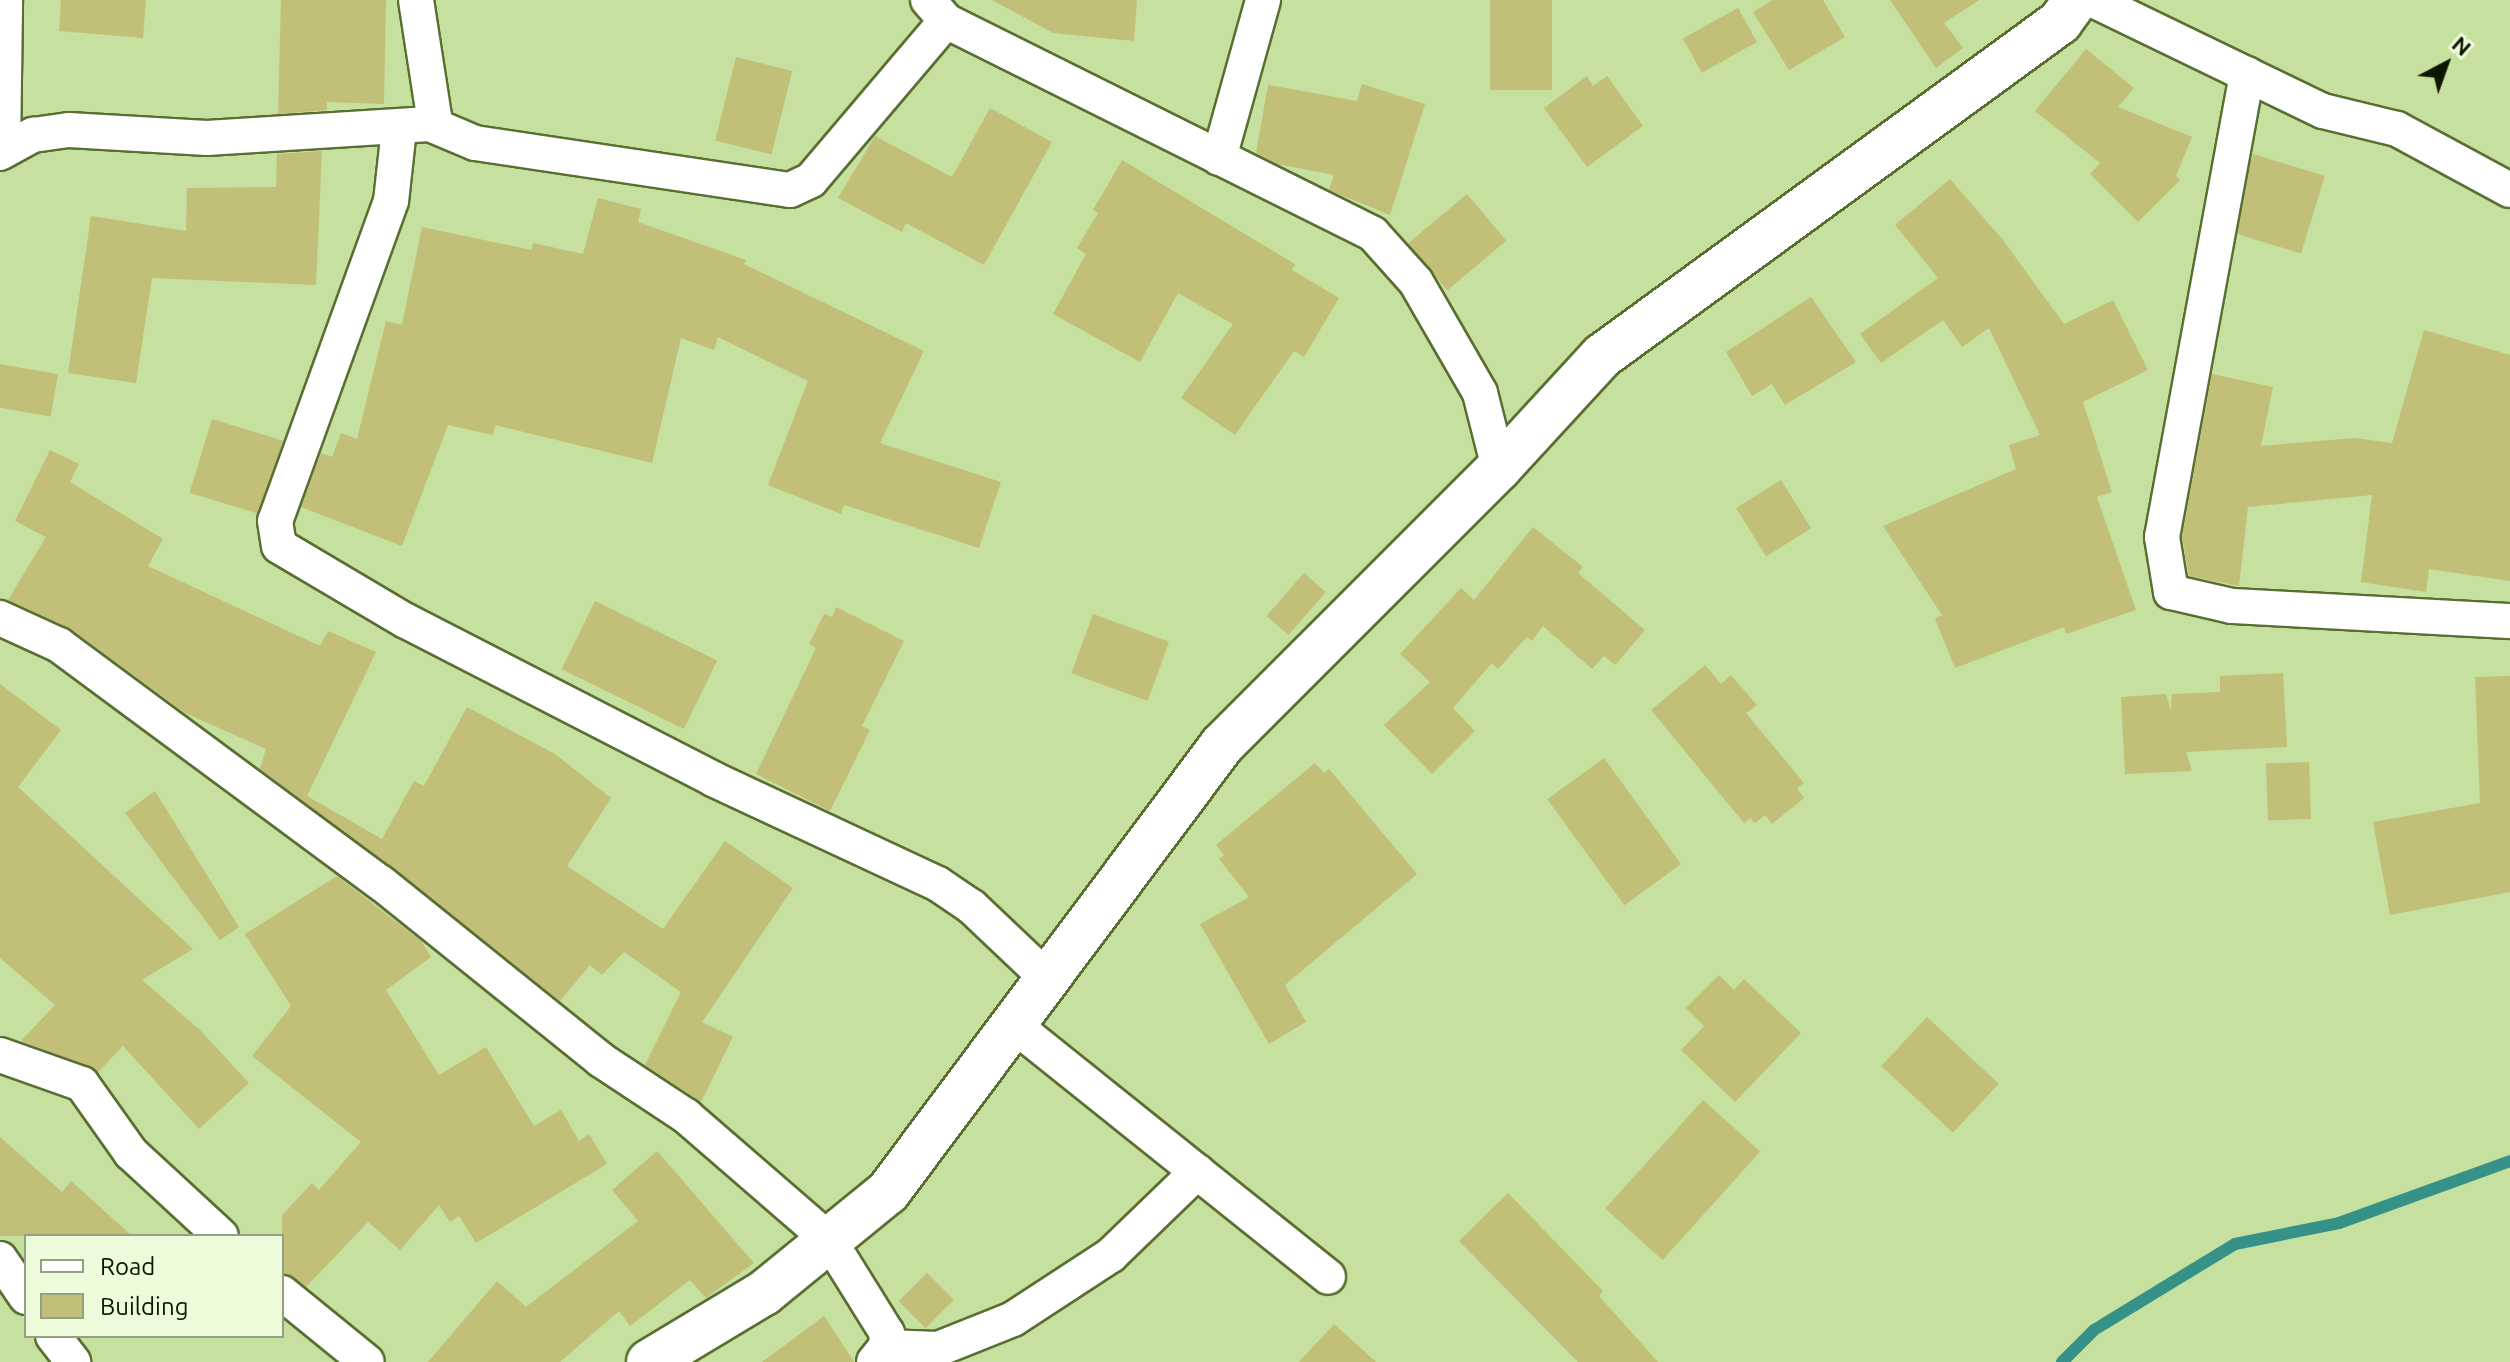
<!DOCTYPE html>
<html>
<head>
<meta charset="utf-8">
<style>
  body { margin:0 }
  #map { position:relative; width:2510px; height:1362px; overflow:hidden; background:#c5e09f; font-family:Ubuntu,sans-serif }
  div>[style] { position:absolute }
  .stream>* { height:12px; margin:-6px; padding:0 6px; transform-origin:6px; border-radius:6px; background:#369289 }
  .building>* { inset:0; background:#c2bf79; transform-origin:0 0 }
  .roads { filter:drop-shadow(2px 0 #596f32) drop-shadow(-2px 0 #596f32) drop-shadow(0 2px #596f32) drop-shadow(0 -2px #596f32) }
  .street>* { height:34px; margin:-17px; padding:0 17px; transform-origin:17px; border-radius:17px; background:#fff }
  .secondary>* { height:44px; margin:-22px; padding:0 22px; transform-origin:22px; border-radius:22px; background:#fff }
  span { translate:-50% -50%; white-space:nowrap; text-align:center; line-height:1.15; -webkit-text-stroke:7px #eefbdb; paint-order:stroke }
  .legend { position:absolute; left:24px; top:1234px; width:260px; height:104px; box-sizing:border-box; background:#eefbdb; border:2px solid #949f84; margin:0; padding:10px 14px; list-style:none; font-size:24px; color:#0e1601 }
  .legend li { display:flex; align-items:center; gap:16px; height:40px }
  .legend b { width:40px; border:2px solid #949f84 }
  .north { position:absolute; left:2406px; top:24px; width:80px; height:80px; -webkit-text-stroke:6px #eefbdb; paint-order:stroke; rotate:41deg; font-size:22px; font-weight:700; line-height:32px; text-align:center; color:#0e1601 }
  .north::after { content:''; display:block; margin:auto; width:28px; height:36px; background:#0e1601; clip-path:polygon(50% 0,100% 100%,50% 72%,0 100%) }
</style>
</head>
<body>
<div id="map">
  <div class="stream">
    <i style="left:2062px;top:1362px;width:45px;rotate:-45deg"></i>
    <i style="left:2094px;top:1330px;width:165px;rotate:-31.4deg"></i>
    <i style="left:2235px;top:1244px;width:106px;rotate:-11.4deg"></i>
    <i style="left:2339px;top:1223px;width:182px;rotate:-19.9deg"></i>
  </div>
  <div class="building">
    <i style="clip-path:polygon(61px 0,146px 0,143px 38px,59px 31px)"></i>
    <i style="clip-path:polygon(281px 0,386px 0,384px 104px,327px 102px,327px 110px,278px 114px)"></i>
    <i style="clip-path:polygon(992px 0,1137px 0,1134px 41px,1053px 33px)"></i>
    <i style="left:1490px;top:0;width:62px;height:90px"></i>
    <i style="clip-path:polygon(1773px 0,1823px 0,1845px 37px,1789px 70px,1753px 12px)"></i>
    <i style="clip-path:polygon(1890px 0,1979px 0,1944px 23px,1963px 48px,1936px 68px)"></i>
    <i style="left:1738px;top:8px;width:39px;height:63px;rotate:61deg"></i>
    <i style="clip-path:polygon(2086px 49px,2134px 88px,2118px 107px,2192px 137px,2176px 176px,2180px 180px,2138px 222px,2090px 174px,2100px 163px,2035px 111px)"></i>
    <i style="left:736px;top:57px;width:58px;height:86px;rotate:14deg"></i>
    <i style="clip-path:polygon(1587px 76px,1593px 86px,1607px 76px,1643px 126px,1587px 167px,1544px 108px)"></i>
    <i style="clip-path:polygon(1362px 84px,1425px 104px,1390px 215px,1329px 190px,1334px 175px,1277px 164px,1256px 153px,1268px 85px,1357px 101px)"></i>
    <i style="clip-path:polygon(990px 108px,1052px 142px,984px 265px,906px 223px,902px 232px,838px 198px,875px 136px,952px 177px)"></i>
    <i style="clip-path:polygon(322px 151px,316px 285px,152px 278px,136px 383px,68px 373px,91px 216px,186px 231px,187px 188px,276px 187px,277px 154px)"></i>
    <i style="left:2253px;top:154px;width:75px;height:81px;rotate:17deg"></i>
    <i style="clip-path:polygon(1122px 160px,1295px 264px,1292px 270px,1339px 298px,1304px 357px,1294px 351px,1235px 435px,1181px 398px,1233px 324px,1178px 293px,1140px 362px,1053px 314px,1086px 254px,1077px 248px,1098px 213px,1093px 210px)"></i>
    <i style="clip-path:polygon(1950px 179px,2003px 240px,2064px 324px,2113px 300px,2148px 370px,2083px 402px,2112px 492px,2097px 497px,2136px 610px,2066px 634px,2064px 627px,1955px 668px,1935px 619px,1942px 615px,1883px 526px,2016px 469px,2009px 445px,2040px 435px,1989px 328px,1962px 347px,1943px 320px,1881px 363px,1860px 334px,1938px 278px,1895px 225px)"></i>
    <i style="left:1467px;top:194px;width:61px;height:77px;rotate:50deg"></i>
    <i style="clip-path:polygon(598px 198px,641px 209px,638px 222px,746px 260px,744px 264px,924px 351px,880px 443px,1001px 482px,979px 548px,844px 505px,841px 514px,768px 485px,808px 381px,718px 337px,714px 350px,681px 338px,652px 463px,495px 425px,493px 435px,448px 425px,402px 546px,301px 507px,321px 453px,332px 457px,341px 433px,357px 439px,386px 321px,402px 325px,422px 227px,532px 250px,533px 243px,583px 254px)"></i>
    <i style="clip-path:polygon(1811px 297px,1856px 362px,1785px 405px,1772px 384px,1752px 396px,1726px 352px)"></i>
    <i style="clip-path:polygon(2424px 330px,2510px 355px,2510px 581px,2429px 569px,2426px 592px,2361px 582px,2372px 495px,2248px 507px,2239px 586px,2189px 576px,2182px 537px,2212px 374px,2273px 387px,2261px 446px,2354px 438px,2392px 443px)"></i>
    <i style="left:0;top:364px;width:59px;height:43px;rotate:10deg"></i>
    <i style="left:212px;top:419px;width:74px;height:77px;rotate:17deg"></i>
    <i style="clip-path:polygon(50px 450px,79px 464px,70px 482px,163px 539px,148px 566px,320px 646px,328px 631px,376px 652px,307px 796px,382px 839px,414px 781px,424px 786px,467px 707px,555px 754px,611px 798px,567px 866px,663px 929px,725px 841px,793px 888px,702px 1022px,733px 1037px,701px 1102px,645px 1065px,681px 992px,624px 952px,602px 975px,590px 965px,560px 1001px,260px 769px,266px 749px,185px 713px,71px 629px,8px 600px,46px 537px,15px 521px)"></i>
    <i style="left:1781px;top:480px;width:57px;height:53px;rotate:58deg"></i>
    <i style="clip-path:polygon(1533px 527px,1583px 567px,1578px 573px,1645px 630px,1615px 665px,1604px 656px,1592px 669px,1543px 626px,1532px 641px,1527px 637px,1498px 669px,1492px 663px,1453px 708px,1475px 731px,1432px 774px,1384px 725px,1430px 682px,1400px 654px,1461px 588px,1474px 600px)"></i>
    <i style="left:1304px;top:573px;width:29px;height:57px;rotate:41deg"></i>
    <i style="left:595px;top:601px;width:136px;height:76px;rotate:26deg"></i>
    <i style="clip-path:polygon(836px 607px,904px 641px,862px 726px,870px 730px,830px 811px,756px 774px,816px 648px,809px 644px,824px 614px,832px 617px)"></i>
    <i style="left:1093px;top:614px;width:81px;height:63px;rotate:20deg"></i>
    <i style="clip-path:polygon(1705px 665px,1721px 684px,1731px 675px,1757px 705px,1746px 713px,1804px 783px,1797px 788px,1804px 798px,1772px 824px,1765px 815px,1755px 823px,1750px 818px,1744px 823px,1651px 710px)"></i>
    <i style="clip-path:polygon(2283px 673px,2287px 747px,2186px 752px,2192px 771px,2125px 774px,2121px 697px,2166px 694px,2171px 711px,2172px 694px,2220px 692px,2220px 676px)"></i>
    <i style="clip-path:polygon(2510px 676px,2510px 892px,2390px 915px,2373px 822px,2480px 803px,2475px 677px)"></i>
    <i style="clip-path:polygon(0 684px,61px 730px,18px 787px,193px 949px,142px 980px,201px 1031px,249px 1083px,199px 1129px,123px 1046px,98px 1072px,21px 1041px,55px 1005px,0 958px)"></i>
    <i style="left:1604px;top:758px;width:131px;height:70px;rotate:54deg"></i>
    <i style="left:2309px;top:762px;width:57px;height:43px;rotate:88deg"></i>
    <i style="clip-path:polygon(1315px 763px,1324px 773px,1329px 769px,1417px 874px,1285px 985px,1306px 1022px,1269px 1044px,1200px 924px,1249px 897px,1219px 859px,1224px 855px,1216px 845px)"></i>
    <i style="clip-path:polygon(155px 791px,239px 927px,220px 940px,125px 813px)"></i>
    <i style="clip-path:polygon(337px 876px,421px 941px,431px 957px,386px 990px,439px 1075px,486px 1047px,534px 1126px,561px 1110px,579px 1141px,589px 1134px,607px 1164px,476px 1243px,459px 1216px,450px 1222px,439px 1205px,400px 1250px,368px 1222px,306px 1287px,282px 1273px,282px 1215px,312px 1183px,319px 1190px,361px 1142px,252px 1056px,291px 1006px,245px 934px)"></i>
    <i style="clip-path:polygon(1719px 975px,1734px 990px,1744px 979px,1801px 1033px,1735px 1102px,1681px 1050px,1704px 1026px,1686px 1008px)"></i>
    <i style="left:1927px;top:1017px;width:98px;height:67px;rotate:43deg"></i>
    <i style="left:1703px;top:1100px;width:77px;height:146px;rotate:42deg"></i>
    <i style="clip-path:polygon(0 1137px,62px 1192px,71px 1181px,132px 1236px,0 1236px)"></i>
    <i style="clip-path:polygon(657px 1151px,754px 1263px,706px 1298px,690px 1280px,630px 1326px,619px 1311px,560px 1362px,428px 1362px,497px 1281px,526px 1307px,638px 1221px,612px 1190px)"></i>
    <i style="clip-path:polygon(1508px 1193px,1603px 1291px,1599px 1296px,1658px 1362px,1578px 1362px,1459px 1241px)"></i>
    <i style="left:927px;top:1273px;width:38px;height:40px;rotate:45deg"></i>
    <i style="clip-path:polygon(824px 1316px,854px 1362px,762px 1362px)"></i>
    <i style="clip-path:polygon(1334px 1324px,1376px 1362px,1299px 1362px)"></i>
  </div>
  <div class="roads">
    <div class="street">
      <i style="left:416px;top:0;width:117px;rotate:81.2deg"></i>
      <i style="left:434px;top:116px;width:9px;rotate:117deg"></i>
      <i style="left:928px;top:0;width:28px;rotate:49deg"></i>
      <i style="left:946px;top:21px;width:477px;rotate:26.5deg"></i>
      <i style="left:1373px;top:234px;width:64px;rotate:48.1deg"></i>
      <i style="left:1416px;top:282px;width:128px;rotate:60deg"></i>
      <i style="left:1480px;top:393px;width:77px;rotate:75.8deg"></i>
      <i style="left:2093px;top:0;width:255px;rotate:25.8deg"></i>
      <i style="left:2323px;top:111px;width:76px;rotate:13.7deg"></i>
      <i style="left:2397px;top:129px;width:128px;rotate:28.4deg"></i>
      <i style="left:2247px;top:74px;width:471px;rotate:100.4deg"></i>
      <i style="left:2162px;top:537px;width:56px;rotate:80.7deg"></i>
      <i style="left:2171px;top:592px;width:63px;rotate:12.9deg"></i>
      <i style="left:2232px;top:606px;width:278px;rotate:3.1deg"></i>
      <i style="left:399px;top:129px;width:72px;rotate:96.3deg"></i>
      <i style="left:391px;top:201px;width:340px;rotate:109.9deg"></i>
      <i style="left:275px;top:521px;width:25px;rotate:81deg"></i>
      <i style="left:279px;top:546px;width:147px;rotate:30.6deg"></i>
      <i style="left:406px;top:621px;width:345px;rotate:27.2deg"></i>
      <i style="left:713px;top:779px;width:248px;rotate:25deg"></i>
      <i style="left:938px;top:884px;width:41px;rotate:34.1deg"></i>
      <i style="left:972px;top:907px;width:106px;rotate:43.5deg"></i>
      <i style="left:3px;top:151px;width:151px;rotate:-89.2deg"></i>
      <i style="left:0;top:153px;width:38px;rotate:-29deg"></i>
      <i style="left:33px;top:135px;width:36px;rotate:-8deg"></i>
      <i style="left:69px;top:130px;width:138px;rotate:3.3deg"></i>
      <i style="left:207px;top:138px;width:223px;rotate:-3.6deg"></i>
      <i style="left:430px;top:124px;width:49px;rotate:22.9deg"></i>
      <i style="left:475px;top:143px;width:318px;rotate:8.5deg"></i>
      <i style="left:790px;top:190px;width:23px;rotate:-25deg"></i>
      <i style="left:811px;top:180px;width:209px;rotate:-49.7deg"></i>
      <i style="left:1219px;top:158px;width:164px;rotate:-74.4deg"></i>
      <i style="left:0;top:618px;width:65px;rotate:24.6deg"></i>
      <i style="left:59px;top:645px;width:400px;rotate:36.5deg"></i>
      <i style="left:381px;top:883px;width:282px;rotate:38.8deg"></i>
      <i style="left:601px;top:1060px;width:102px;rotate:33.4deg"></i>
      <i style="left:686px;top:1116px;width:189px;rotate:40.9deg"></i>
      <i style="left:829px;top:1240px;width:110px;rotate:58.1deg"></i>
      <i style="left:887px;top:1333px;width:14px;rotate:94deg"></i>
      <i style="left:886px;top:1347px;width:19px;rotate:129deg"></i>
      <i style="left:1015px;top:1026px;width:401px;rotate:38.7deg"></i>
      <i style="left:0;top:1055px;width:87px;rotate:19.5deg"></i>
      <i style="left:82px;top:1084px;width:85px;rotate:54.6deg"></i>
      <i style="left:131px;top:1153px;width:122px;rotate:42.7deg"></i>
      <i style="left:0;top:1259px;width:46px;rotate:55.6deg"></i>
      <i style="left:282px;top:1293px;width:109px;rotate:39.1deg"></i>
      <i style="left:53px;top:1336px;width:33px;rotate:52deg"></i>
      <i style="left:886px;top:1347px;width:52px;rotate:2.2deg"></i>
      <i style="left:938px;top:1349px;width:81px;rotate:-21.8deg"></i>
      <i style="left:1013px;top:1319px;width:117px;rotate:-33.1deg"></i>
      <i style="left:1111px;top:1255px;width:120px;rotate:-44deg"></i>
    </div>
    <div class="secondary">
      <i style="left:649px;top:1362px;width:134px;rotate:-31deg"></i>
      <i style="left:764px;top:1293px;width:160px;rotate:-39.2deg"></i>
      <i style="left:888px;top:1192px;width:558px;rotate:-53.23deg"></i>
      <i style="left:1222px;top:745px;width:392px;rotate:-45deg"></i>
      <i style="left:1499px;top:468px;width:152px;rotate:-47.4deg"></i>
      <i style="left:1602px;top:356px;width:567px;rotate:-36.1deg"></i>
      <i style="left:2060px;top:22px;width:27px;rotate:-54deg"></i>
    </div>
  </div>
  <ul class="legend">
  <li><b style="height:10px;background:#fff"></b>Road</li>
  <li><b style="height:22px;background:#c2bf79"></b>Building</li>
  </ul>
  <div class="north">N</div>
</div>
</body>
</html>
